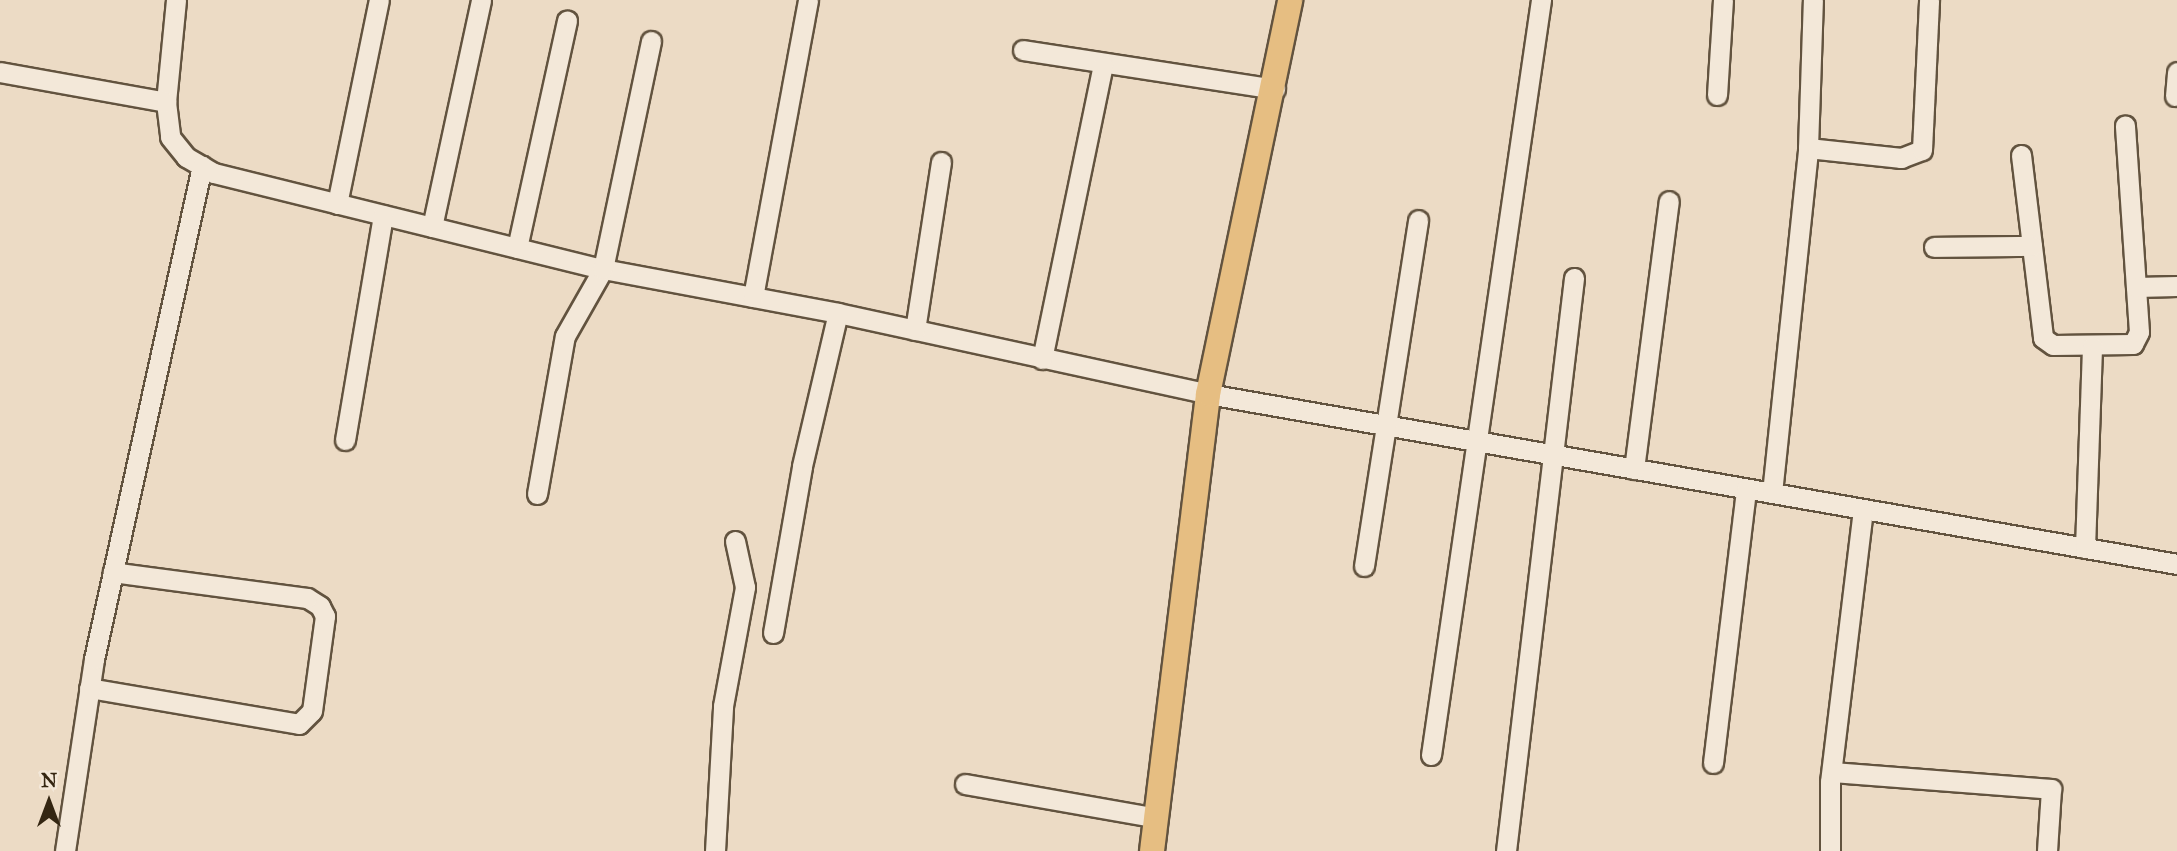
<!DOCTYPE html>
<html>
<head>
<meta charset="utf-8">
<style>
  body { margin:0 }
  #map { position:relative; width:2177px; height:851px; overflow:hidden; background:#ecdbc5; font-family:"IM FELL Great Primer",serif }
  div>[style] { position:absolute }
  .roads { filter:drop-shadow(2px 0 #62533f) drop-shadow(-2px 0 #62533f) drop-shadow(0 2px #62533f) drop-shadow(0 -2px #62533f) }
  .minor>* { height:19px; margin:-9.5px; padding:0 9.5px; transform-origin:9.5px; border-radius:9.5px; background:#f3e8d9 }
  .major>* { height:24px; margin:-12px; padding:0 12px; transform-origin:12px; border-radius:12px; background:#e6be82 }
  span { translate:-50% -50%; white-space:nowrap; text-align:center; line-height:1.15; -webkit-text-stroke:5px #f3e8d9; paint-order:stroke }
  .north { position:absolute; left:14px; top:767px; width:70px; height:70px; -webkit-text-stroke:5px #f3e8d9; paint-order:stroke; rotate:0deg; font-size:19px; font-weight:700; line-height:28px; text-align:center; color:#342612 }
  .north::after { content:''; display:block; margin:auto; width:24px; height:32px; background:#342612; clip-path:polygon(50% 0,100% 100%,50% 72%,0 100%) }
</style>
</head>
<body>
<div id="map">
  <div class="roads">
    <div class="minor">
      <i style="left:176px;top:0;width:102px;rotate:95.6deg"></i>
      <i style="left:166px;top:102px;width:35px;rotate:83deg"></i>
      <i style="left:170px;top:137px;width:26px;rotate:51deg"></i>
      <i style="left:186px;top:157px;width:32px;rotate:30deg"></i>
      <i style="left:214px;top:173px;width:401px;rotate:13.9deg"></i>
      <i style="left:603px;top:269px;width:239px;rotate:10.6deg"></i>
      <i style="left:838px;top:313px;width:379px;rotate:12.3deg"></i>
      <i style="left:1208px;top:394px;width:984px;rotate:9.95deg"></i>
      <i style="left:1023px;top:50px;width:255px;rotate:8.8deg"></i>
      <i style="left:0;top:72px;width:169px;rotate:10.2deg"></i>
      <i style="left:1717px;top:95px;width:95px;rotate:-86.4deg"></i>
      <i style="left:2175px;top:96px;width:24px;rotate:-85deg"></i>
      <i style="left:1808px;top:148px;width:94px;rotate:6.1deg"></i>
      <i style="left:1901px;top:158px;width:22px;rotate:-21deg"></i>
      <i style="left:1922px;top:150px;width:150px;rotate:-87.3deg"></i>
      <i style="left:2021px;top:155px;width:184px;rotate:83.1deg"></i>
      <i style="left:2043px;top:338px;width:12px;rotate:35deg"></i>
      <i style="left:2053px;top:345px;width:80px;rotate:-0.7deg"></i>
      <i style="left:2133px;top:344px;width:13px;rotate:-63deg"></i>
      <i style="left:2139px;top:332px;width:207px;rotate:-93.9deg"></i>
      <i style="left:337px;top:204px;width:208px;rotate:-78.4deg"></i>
      <i style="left:432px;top:227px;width:232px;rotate:-77.8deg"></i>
      <i style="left:1934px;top:247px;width:98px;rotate:-0.6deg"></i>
      <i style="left:517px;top:248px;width:233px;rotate:-77.6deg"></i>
      <i style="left:2136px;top:287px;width:41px;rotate:-1.4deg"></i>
      <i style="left:753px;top:297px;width:302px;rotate:-79.5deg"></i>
      <i style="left:915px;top:330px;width:170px;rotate:-81.2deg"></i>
      <i style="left:1042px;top:359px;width:300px;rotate:-78.3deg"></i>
      <i style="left:345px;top:440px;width:228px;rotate:-80.4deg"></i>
      <i style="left:1634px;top:469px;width:270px;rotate:-82.6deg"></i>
      <i style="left:1772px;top:493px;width:347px;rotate:-84deg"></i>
      <i style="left:1808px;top:148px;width:148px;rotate:-88.1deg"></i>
      <i style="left:537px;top:494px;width:160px;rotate:-80deg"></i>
      <i style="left:565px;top:336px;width:77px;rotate:-60.4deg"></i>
      <i style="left:603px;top:269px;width:233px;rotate:-78.1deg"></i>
      <i style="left:2085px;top:548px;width:202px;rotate:-88deg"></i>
      <i style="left:1364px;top:566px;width:350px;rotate:-81.1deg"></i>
      <i style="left:773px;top:633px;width:169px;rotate:-80.1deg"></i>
      <i style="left:802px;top:466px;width:157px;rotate:-76.8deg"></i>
      <i style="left:89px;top:688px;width:213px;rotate:9.7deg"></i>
      <i style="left:299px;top:724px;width:18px;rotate:-45deg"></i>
      <i style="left:312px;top:711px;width:96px;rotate:-82.2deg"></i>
      <i style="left:325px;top:616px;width:11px;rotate:-117deg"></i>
      <i style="left:320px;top:606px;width:15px;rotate:-148deg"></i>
      <i style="left:307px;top:598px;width:196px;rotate:-172.4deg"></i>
      <i style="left:1431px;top:755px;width:763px;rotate:-81.71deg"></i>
      <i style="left:1713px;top:763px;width:276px;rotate:-83.1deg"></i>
      <i style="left:1832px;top:772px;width:220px;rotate:4.4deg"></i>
      <i style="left:2051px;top:789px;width:62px;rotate:93.7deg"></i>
      <i style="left:965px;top:784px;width:195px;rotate:10deg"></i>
      <i style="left:65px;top:851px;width:194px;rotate:-81.4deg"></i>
      <i style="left:94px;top:659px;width:505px;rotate:-77.64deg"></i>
      <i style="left:715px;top:851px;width:145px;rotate:-86.8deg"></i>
      <i style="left:723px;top:706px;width:121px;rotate:-79.5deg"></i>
      <i style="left:745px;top:587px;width:47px;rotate:-102.3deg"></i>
      <i style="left:1506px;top:851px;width:577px;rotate:-83.23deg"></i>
      <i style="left:1830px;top:851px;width:69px;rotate:-90deg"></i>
      <i style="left:1830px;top:782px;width:275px;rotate:-83.1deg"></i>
    </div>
    <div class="major">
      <i style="left:1152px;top:851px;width:460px;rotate:-83deg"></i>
      <i style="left:1208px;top:394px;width:402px;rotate:-78.2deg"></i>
    </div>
  </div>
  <div class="north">N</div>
</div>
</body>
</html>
